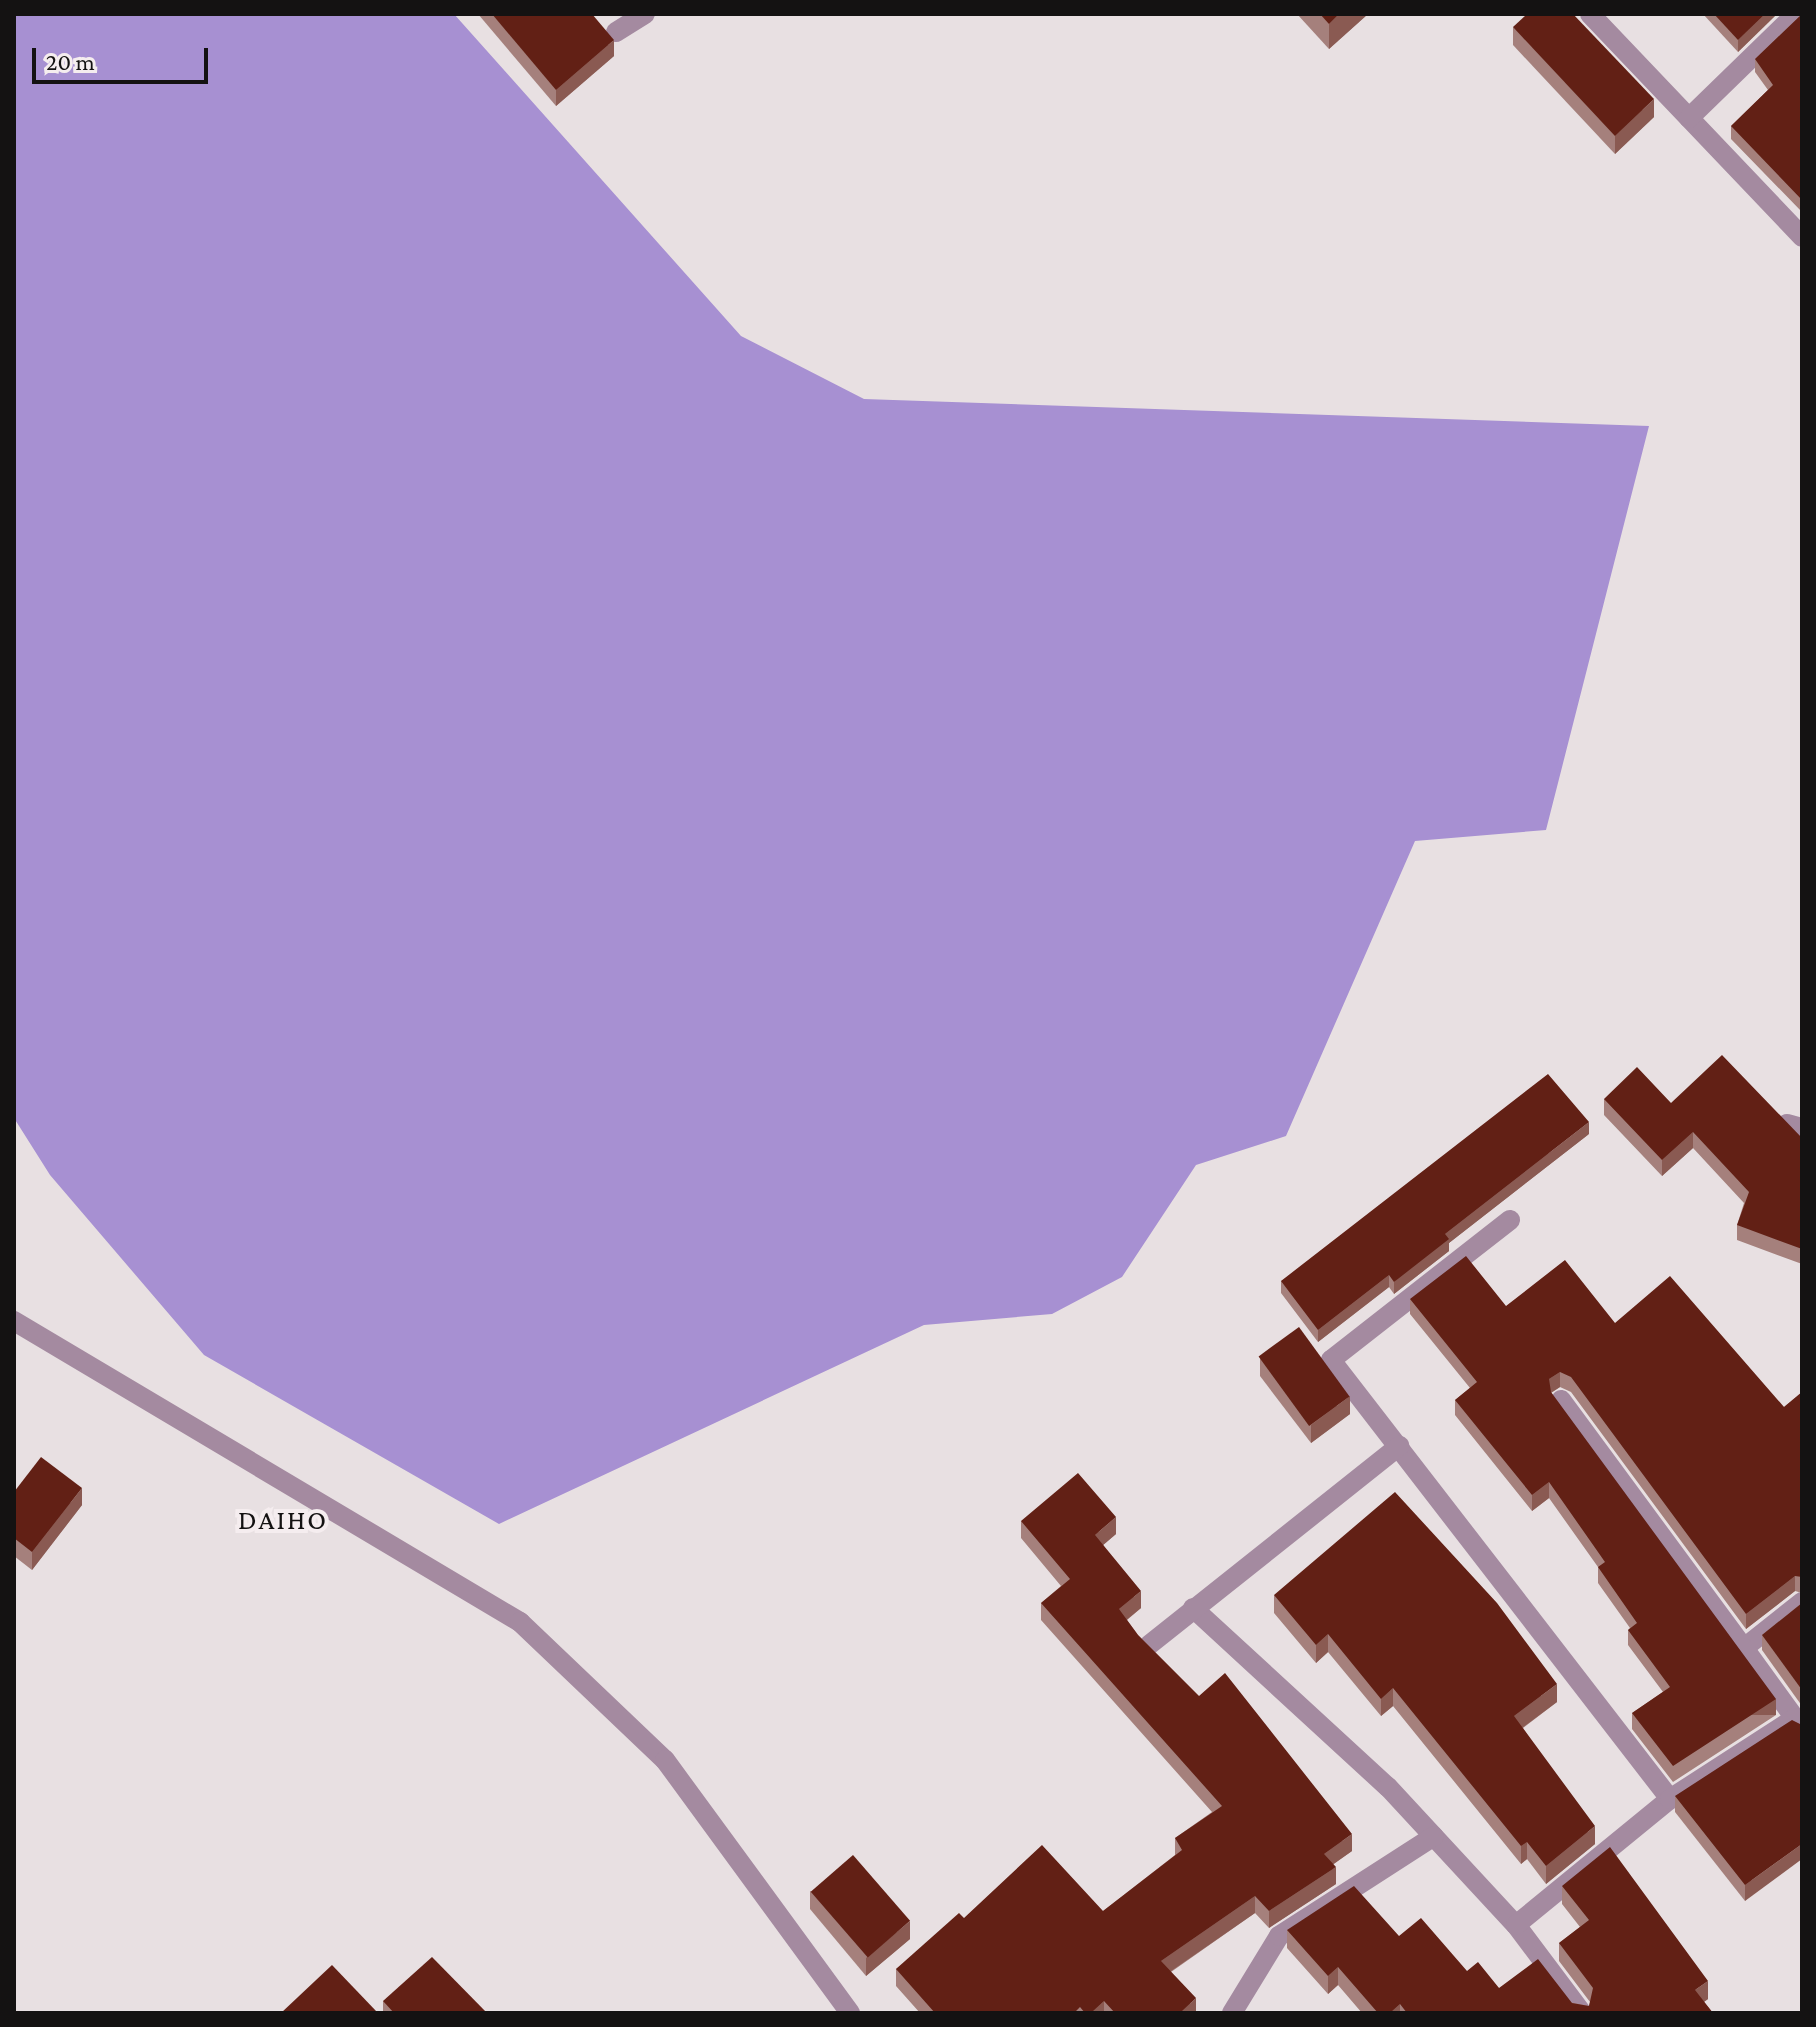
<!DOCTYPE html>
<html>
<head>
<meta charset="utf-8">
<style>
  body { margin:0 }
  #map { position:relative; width:1816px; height:2027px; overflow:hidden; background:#e8e0e2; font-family:"Crimson Pro",serif }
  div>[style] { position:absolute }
  .water>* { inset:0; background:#a790d2 }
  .service>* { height:20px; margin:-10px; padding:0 10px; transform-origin:10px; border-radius:10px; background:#a48aa0 }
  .minor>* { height:20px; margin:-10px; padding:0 10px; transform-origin:10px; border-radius:10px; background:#a48aa0 }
  .wall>* { inset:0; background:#a5807c }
  .shaded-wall>* { inset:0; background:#8a5a52; transform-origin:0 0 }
  .building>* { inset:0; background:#622015; transform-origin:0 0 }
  span { translate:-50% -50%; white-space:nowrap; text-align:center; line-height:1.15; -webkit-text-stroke:8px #f5edef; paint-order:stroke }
  .neighbourhood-label { font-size:28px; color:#141212; letter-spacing:2px }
  .frame { position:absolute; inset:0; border:16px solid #141212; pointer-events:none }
  .scale { position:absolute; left:32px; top:48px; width:176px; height:36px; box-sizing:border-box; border:4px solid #141212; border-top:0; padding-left:10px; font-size:24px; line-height:28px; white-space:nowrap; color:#141212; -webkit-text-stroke:6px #f5edef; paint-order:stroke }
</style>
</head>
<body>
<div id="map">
  <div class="water">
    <i style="clip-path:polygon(14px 14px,454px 14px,741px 336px,864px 399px,1649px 426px,1546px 830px,1415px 841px,1286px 1136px,1196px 1165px,1122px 1277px,1052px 1314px,924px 1325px,499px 1524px,204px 1355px,50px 1175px,14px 1118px)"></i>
  </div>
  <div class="service">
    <i style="left:1590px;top:14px;width:308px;rotate:46.4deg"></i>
    <i style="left:616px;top:32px;width:34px;rotate:-32deg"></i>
    <i style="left:1689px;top:118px;width:149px;rotate:-44.2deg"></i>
    <i style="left:1787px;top:1124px;width:16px;rotate:15deg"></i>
    <i style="left:1561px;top:1400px;width:308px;rotate:53.6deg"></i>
  </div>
  <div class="minor">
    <i style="left:1510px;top:1220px;width:227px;rotate:142deg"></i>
    <i style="left:1331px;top:1360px;width:555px;rotate:52.32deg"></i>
    <i style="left:14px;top:1321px;width:589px;rotate:30.75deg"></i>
    <i style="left:520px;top:1622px;width:200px;rotate:43.6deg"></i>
    <i style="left:665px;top:1760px;width:313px;rotate:53.8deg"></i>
    <i style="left:1802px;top:1602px;width:74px;rotate:141.6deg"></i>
    <i style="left:1744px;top:1648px;width:99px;rotate:54.1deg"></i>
    <i style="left:1193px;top:1608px;width:265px;rotate:42.6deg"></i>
    <i style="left:1388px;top:1787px;width:188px;rotate:47.2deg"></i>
    <i style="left:1516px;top:1925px;width:110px;rotate:53.1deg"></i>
    <i style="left:1149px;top:1645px;width:320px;rotate:-38.5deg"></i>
    <i style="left:1516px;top:1925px;width:199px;rotate:-39.3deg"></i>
    <i style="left:1670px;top:1799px;width:149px;rotate:-32.9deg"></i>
    <i style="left:1232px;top:2013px;width:90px;rotate:-58.6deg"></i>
    <i style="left:1279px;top:1936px;width:184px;rotate:-32.8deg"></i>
  </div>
  <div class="wall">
    <i style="clip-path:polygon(478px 14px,592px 14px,614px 56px,556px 106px)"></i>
    <i style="clip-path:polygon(1297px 14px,1368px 14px,1329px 49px)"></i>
    <i style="clip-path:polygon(1703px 14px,1777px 14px,1738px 52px)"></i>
    <i style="clip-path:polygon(1802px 14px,1802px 212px,1731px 139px,1731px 126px,1768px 90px,1755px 72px,1755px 59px)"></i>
    <i style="clip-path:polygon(1513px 27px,1654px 117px,1615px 154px,1513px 45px)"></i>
    <i style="clip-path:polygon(1604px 1099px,1671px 1103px,1802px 1138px,1802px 1264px,1737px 1240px,1737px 1225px,1744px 1203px,1693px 1148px,1662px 1176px,1604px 1115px)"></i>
    <i style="clip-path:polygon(1589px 1134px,1449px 1243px,1449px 1251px,1394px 1294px,1389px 1287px,1318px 1342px,1281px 1293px,1281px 1281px)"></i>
    <i style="clip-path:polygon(1410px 1299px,1506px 1306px,1615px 1323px,1784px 1407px,1802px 1392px,1802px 1593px,1795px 1591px,1746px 1629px,1571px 1392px,1560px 1387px,1551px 1393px,1776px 1715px,1673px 1782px,1632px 1729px,1632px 1713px,1663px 1692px,1628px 1645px,1628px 1630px,1630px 1628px,1598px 1583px,1598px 1567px,1549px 1498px,1532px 1511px,1455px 1415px,1455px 1400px,1470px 1388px,1410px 1314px)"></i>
    <i style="clip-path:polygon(1260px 1358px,1350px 1414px,1311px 1443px,1260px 1376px)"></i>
    <i style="clip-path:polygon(14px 1492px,82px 1505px,32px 1570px,14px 1556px)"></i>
    <i style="clip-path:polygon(1021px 1521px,1116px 1534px,1103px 1545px,1141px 1608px,1127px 1620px,1138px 1635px,1352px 1851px,1333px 1864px,1336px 1884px,1269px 1928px,1255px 1913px,1171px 1972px,1196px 2013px,920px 2013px,896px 1986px,896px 1969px,964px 1918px,1103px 1911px,1175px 1855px,1175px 1838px,1212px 1812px,1041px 1620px,1041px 1603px,1061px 1586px,1021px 1538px)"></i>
    <i style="clip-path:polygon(1274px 1595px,1557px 1702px,1523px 1728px,1595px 1844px,1546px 1884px,1527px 1859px,1521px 1864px,1393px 1706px,1381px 1716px,1328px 1652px,1316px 1663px,1274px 1613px)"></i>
    <i style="clip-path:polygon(1802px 1603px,1802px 1706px,1762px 1650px,1762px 1635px)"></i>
    <i style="clip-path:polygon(1802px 1725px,1745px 1901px,1675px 1812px,1675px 1796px)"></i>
    <i style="clip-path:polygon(1562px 1886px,1708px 1999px,1704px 2002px,1713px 2013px,1362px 2013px,1338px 1985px,1328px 1994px,1287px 1948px,1287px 1930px,1399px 1936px,1499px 1988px,1589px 2006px,1590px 2002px,1559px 1961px,1559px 1943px,1580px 1927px,1562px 1904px)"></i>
    <i style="clip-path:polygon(810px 1891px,910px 1939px,866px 1976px,810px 1909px)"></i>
    <i style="clip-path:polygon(383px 2001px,487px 2013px,383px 2013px)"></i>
  </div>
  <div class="shaded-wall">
    <i style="clip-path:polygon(1339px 14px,1368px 14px,1329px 49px,1329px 24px)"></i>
    <i style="clip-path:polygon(1765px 14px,1777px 14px,1738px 52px,1738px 40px)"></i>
    <i style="clip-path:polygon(614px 40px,614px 56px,556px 106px,556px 90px)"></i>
    <i style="clip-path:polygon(1654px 99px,1654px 117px,1615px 154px,1615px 136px)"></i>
    <i style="clip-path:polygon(1589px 1122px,1589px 1134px,1449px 1243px,1449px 1251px,1394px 1294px,1394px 1282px,1445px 1234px)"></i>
    <i style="clip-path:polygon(1693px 1132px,1693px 1148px,1662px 1176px,1662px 1160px)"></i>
    <i style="clip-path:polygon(1389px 1275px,1389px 1287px,1318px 1342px,1318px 1330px)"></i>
    <i style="clip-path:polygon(1560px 1372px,1560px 1387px,1549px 1394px,1549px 1379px)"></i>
    <i style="clip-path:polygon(1350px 1396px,1350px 1414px,1311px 1443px,1311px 1425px)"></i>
    <i style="clip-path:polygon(1549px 1482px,1549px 1498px,1532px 1511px,1532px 1495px)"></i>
    <i style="clip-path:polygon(82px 1488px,82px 1505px,32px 1570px,32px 1552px)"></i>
    <i style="clip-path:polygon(1116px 1517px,1116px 1534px,1095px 1552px,1095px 1535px)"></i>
    <i style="clip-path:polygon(1795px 1576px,1795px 1591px,1746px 1629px,1746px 1614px)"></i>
    <i style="clip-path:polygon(1141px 1591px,1141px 1608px,1119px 1626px,1119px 1609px)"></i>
    <i style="clip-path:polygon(1328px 1634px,1328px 1652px,1316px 1663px,1316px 1645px)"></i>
    <i style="clip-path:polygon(1557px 1684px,1557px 1702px,1514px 1734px,1514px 1716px)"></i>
    <i style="clip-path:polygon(1393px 1688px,1393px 1706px,1381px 1716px,1381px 1699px)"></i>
    <i style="left:1776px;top:1699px;width:16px;height:123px;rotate:90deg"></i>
    <i style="clip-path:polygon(1595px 1826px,1595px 1844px,1546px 1884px,1546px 1866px)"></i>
    <i style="clip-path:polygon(1352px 1834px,1352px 1851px,1324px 1871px,1324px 1854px)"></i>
    <i style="clip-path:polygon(1527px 1842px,1527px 1859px,1521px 1864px,1521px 1846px)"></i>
    <i style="clip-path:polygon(1802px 1844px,1802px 1859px,1745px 1901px,1745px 1885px)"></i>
    <i style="clip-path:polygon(1336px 1867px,1336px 1884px,1269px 1928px,1269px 1911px)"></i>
    <i style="clip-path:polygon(1255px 1896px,1255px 1913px,1161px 1978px,1161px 1961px)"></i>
    <i style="clip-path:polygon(910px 1921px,910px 1939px,866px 1976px,866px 1958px)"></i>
    <i style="clip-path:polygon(1338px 1967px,1338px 1985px,1328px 1994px,1328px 1976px)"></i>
    <i style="clip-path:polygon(1708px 1981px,1708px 1999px,1695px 2008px,1695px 1990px)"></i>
    <i style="clip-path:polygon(1196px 1998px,1196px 2013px,1180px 2013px)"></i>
    <i style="clip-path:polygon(1104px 2001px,1104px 2013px,1091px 2013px)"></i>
    <i style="clip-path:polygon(1400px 2004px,1400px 2013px,1390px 2013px)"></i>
  </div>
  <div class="building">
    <i style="clip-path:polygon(492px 14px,592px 14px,614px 40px,556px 90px)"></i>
    <i style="clip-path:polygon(1320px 14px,1339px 14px,1329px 24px)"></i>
    <i style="clip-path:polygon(1527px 14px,1573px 14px,1654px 99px,1615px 136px,1513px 27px)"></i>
    <i style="clip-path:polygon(1714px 14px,1765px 14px,1738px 40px)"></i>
    <i style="clip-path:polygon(1802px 14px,1802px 200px,1731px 126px,1773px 85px,1755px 59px)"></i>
    <i style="clip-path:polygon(1722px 1055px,1802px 1138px,1802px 1249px,1737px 1225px,1749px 1192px,1693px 1132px,1662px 1160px,1604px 1099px,1637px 1067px,1671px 1103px)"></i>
    <i style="clip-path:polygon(1548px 1074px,1589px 1122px,1445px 1234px,1449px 1239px,1394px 1282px,1389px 1275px,1318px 1330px,1281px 1281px)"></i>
    <i style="clip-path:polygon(1466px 1256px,1506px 1306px,1565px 1260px,1615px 1323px,1670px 1276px,1784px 1407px,1802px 1392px,1802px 1577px,1795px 1576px,1746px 1614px,1571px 1377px,1560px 1372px,1549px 1379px,1551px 1392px,1776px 1699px,1673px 1766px,1632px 1713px,1670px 1687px,1628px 1630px,1637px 1623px,1598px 1567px,1605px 1562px,1549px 1482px,1532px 1495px,1455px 1400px,1477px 1382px,1410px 1299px)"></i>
    <i style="left:1299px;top:1327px;width:86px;height:50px;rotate:54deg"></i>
    <i style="clip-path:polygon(41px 1457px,82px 1488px,32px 1552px,14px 1538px,14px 1492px)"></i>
    <i style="clip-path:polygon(1078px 1473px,1116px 1517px,1095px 1535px,1141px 1591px,1119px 1609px,1138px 1635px,1199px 1696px,1225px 1673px,1352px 1834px,1324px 1854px,1336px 1867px,1269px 1911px,1255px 1896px,1161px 1961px,1196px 1998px,1180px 2013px,1115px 2013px,1104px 2001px,1091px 2013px,1085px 2013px,1080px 2007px,1074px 2013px,935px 2013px,896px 1969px,959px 1913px,964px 1918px,1042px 1845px,1103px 1911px,1182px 1850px,1175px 1838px,1222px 1806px,1041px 1603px,1070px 1579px,1021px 1521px)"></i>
    <i style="clip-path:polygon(1395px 1492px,1497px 1603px,1557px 1684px,1514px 1716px,1595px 1826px,1546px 1866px,1527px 1842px,1521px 1846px,1393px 1688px,1381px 1699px,1328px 1634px,1316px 1645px,1274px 1595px)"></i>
    <i style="clip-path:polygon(1802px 1603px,1802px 1690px,1762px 1635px)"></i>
    <i style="clip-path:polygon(1792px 1720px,1802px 1725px,1802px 1733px,1800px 1735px,1802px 1737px,1802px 1844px,1745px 1885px,1675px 1796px)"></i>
    <i style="clip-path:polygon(1610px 1847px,1708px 1981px,1695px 1990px,1713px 2013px,1407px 2013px,1400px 2004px,1390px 2013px,1378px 2013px,1338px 1967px,1328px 1976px,1287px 1930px,1354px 1886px,1399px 1936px,1421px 1918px,1467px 1971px,1478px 1962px,1499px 1988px,1538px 1959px,1572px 2003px,1589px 2006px,1593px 1988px,1559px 1943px,1589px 1920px,1562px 1886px)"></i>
    <i style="left:853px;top:1855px;width:87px;height:56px;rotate:49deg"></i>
    <i style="clip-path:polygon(432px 1957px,487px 2013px,394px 2013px,383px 2001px)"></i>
    <i style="clip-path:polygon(332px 1965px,377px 2012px,376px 2013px,281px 2013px)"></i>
  </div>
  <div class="neighbourhood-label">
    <span style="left:283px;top:1520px">DAIHO</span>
  </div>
  <div class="frame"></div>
  <div class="scale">20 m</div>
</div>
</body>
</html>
